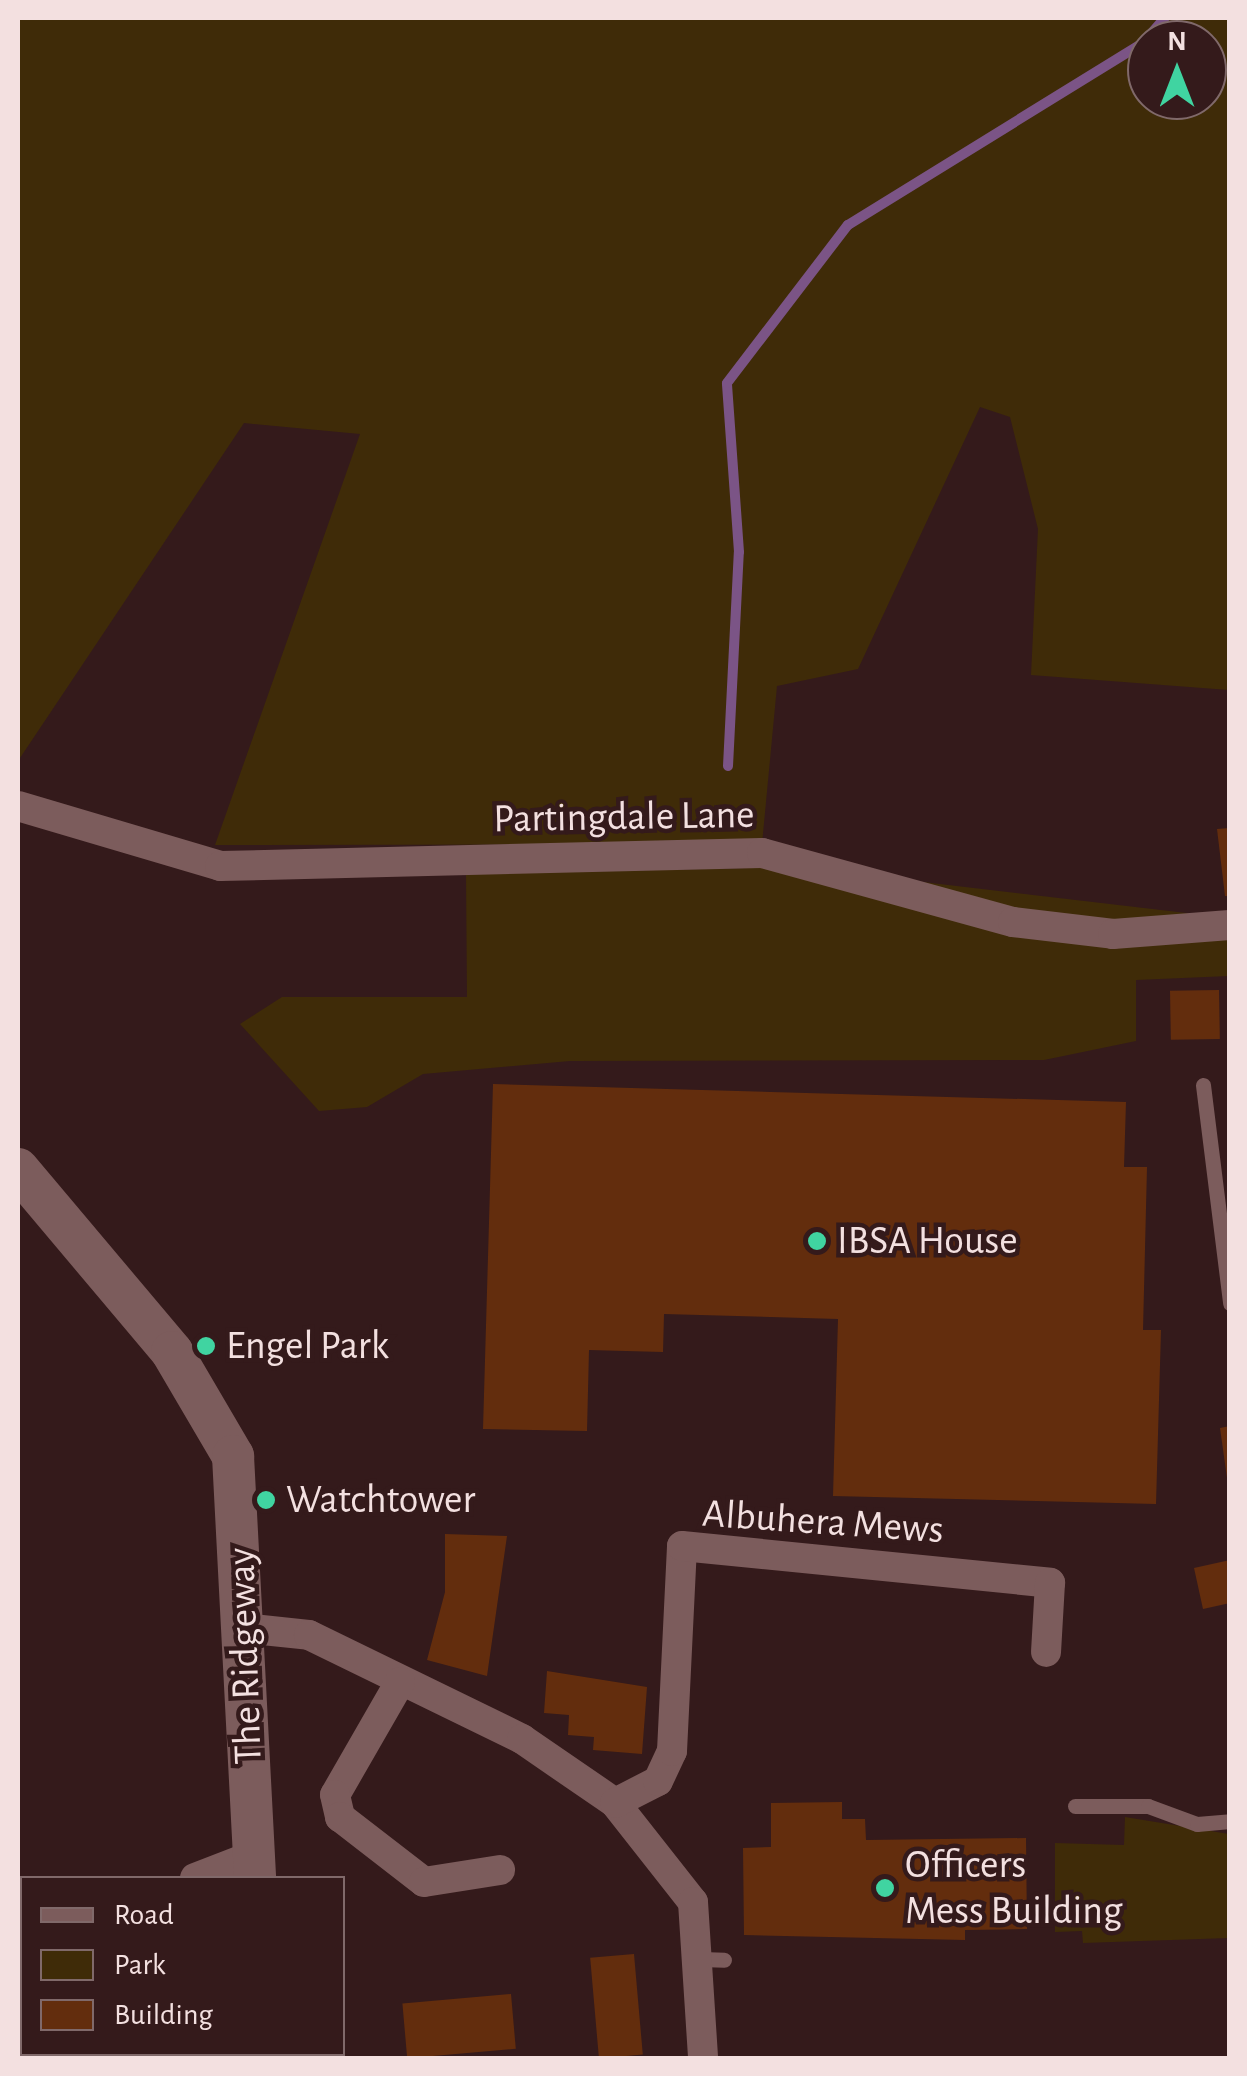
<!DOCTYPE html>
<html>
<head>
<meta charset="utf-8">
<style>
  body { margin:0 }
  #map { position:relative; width:1247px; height:2076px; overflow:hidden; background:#341a1b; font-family:"Alegreya Sans",sans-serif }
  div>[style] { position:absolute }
  .green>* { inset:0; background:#3f2b08 }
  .stream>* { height:10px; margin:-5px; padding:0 5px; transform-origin:5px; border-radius:5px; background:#7b5486 }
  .building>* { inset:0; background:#632d0d; transform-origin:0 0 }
  .lane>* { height:15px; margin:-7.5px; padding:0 7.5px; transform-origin:7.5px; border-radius:7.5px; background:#7c5c5c }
  .street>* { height:30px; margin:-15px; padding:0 15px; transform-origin:15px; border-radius:15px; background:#7c5c5c }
  .secondary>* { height:42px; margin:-21px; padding:0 21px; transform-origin:21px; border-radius:21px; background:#7c5c5c }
  .dots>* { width:28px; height:28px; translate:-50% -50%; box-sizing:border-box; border:5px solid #341a1b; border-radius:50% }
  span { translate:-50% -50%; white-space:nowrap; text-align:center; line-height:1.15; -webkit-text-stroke:9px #341a1b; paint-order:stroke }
  .street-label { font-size:40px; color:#f3e0e0 }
  .poi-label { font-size:40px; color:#f3e0e0 }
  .left { translate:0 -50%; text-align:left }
  .frame { position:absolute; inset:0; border:20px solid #f3e0e0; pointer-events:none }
  .legend { position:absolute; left:20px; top:1876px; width:325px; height:180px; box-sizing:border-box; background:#341a1b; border:2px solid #80696a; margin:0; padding:12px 18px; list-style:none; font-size:30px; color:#f3e0e0 }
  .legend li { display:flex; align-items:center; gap:20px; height:50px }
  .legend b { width:50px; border:2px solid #80696a }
  .north { position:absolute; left:1127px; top:20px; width:100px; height:100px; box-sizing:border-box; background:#341a1b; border:2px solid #80696a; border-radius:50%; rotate:0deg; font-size:28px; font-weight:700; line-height:40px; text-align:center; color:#f3e0e0 }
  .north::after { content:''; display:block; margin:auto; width:35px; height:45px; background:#40d4a1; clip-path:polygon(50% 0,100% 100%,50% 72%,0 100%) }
</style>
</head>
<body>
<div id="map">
  <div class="green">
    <i style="clip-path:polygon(evenodd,18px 18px,1229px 18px,1229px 690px,1031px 675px,1038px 529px,1010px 417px,980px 407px,858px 669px,777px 686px,762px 844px,215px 845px,360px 434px,244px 423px,18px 761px,18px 18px,1147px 40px,1207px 40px,1207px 100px,1147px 100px,1147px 40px)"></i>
    <i style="clip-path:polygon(796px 867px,1229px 918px,1229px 976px,1136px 980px,1136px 1041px,1044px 1060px,570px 1061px,423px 1074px,367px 1107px,319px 1111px,240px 1024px,282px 997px,467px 997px,466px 874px)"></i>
    <i style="clip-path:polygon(1125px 1817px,1229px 1834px,1229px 1938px,1083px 1943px,1082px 1931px,1055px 1932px,1055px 1843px,1124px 1845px)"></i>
  </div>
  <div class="stream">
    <i style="left:728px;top:766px;width:214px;rotate:-87.1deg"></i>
    <i style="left:739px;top:552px;width:169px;rotate:-94.1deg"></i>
    <i style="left:727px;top:383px;width:199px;rotate:-52.6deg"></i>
    <i style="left:848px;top:225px;width:347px;rotate:-31.7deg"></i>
    <i style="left:1143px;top:43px;width:33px;rotate:-49deg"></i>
  </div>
  <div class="building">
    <i style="clip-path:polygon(1230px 828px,1230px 896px,1225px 896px,1217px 829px)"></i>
    <i style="left:1219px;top:990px;width:49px;height:49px;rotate:89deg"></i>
    <i style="clip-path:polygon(493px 1084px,1126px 1102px,1124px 1167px,1147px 1167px,1143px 1330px,1161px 1330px,1156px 1504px,833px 1496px,838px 1319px,664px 1314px,663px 1352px,589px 1350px,587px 1431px,483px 1429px)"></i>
    <i style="clip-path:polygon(1230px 1426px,1230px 1478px,1227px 1478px,1220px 1428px)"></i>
    <i style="clip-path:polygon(445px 1534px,507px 1536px,487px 1676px,427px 1660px,445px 1592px)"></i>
    <i style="clip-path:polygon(1230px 1560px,1230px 1603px,1203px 1609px,1194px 1568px)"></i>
    <i style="clip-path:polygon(547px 1671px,647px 1687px,642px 1754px,593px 1750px,594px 1737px,568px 1735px,569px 1715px,544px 1713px)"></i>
    <i style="clip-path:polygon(842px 1802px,842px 1819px,865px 1819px,866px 1840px,1026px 1838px,1027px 1929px,965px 1930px,965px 1940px,744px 1935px,743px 1848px,771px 1847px,771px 1803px)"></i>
    <i style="left:634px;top:1954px;width:101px;height:44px;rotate:85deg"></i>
    <i style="left:511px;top:1994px;width:55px;height:109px;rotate:85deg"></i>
  </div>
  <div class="lane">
    <i style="left:1203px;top:1085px;width:220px;rotate:82.9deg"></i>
    <i style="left:1075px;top:1806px;width:73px"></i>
    <i style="left:1148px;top:1806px;width:52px;rotate:20.2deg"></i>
    <i style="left:1197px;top:1824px;width:33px;rotate:-5deg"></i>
    <i style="left:701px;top:1959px;width:23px;rotate:2deg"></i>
  </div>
  <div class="street">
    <i style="left:18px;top:806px;width:211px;rotate:16.5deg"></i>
    <i style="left:220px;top:866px;width:542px;rotate:-1.37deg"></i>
    <i style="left:762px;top:853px;width:260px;rotate:15.4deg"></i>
    <i style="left:1013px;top:922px;width:101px;rotate:6.8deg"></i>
    <i style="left:1113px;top:934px;width:117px;rotate:-4.4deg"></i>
    <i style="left:244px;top:1628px;width:65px;rotate:6.1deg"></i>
    <i style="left:309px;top:1635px;width:237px;rotate:26deg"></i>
    <i style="left:522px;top:1739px;width:113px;rotate:34.5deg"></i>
    <i style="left:615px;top:1803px;width:126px;rotate:51.8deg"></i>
    <i style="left:693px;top:1902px;width:156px;rotate:86.3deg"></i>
    <i style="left:400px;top:1682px;width:130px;rotate:119.9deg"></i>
    <i style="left:335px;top:1795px;width:23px;rotate:77deg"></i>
    <i style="left:340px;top:1817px;width:106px;rotate:37.7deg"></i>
    <i style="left:424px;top:1882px;width:77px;rotate:-9deg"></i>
    <i style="left:615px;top:1803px;width:48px;rotate:-27.1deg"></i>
    <i style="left:658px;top:1781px;width:33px;rotate:-65deg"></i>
    <i style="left:672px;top:1751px;width:205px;rotate:-87.2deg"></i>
    <i style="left:682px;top:1546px;width:370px;rotate:5.7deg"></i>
    <i style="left:1050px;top:1583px;width:69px;rotate:93.3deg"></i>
    <i style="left:195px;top:1878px;width:61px;rotate:-21.1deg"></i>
    <i style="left:18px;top:1950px;width:4px;rotate:-27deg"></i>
  </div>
  <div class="secondary">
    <i style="left:18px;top:1169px;width:239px;rotate:49.9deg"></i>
    <i style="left:172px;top:1352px;width:121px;rotate:59.6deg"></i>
    <i style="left:233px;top:1456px;width:423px;rotate:87deg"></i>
    <i style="left:276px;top:2054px;width:4px;rotate:76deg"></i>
  </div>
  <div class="dots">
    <i style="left:817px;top:1241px;background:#40d4a1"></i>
    <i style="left:206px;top:1346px;background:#40d4a1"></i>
    <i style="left:266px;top:1500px;background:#40d4a1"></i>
    <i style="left:885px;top:1888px;background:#40d4a1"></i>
  </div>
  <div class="street-label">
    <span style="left:624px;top:817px;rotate:-1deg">Partingdale Lane</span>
    <span style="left:823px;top:1522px;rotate:4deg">Albuhera Mews</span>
    <span style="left:245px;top:1656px;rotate:-92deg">The Ridgeway</span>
  </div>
  <div class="poi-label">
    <span class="left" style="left:837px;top:1241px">IBSA House</span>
    <span class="left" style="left:226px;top:1346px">Engel Park</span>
    <span class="left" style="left:286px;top:1500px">Watchtower</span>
    <span class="left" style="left:905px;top:1888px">Officers<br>Mess Building</span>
  </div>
  <div class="frame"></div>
  <ul class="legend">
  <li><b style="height:12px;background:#7c5c5c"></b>Road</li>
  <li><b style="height:28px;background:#3f2b08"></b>Park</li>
  <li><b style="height:28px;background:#632d0d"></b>Building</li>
  </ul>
  <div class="north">N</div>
</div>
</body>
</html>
